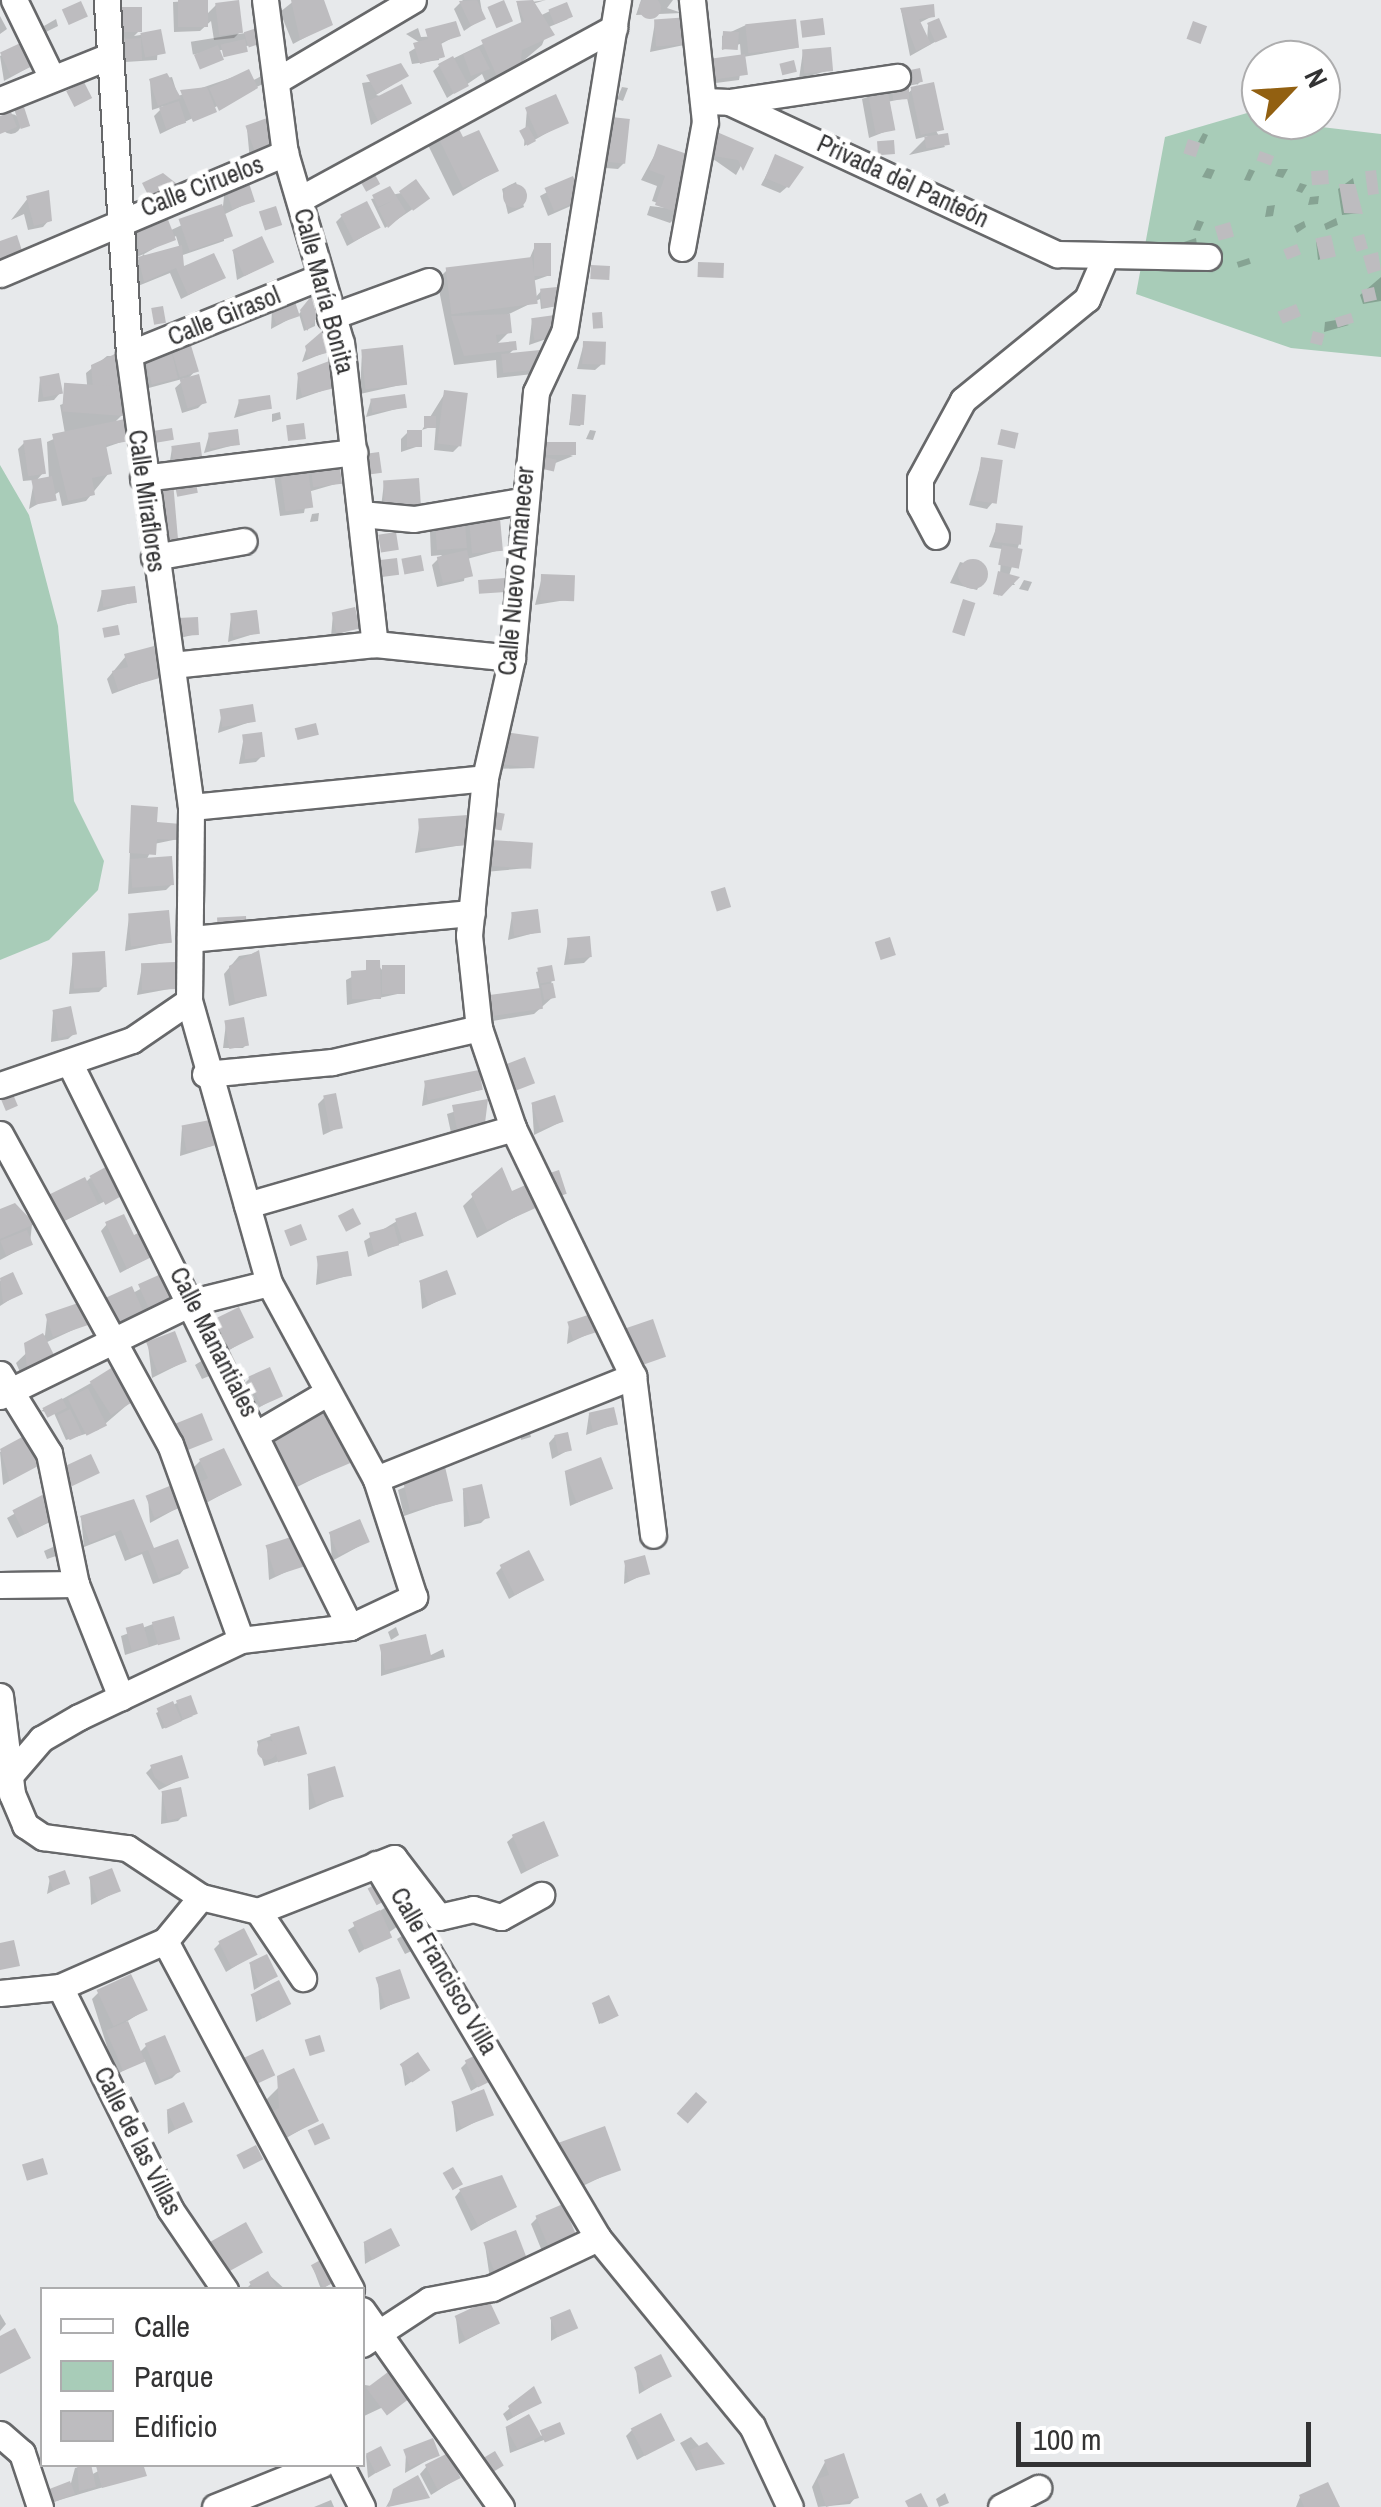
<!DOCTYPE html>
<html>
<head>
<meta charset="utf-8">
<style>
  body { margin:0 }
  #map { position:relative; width:1381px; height:2507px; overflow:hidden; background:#e7e9eb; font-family:"Archivo Narrow",sans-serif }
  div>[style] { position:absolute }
  .green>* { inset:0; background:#a8ccb8 }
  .shadow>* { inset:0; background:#0003; transform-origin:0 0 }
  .round { border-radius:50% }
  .building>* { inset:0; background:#bdbcbf; transform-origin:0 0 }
  .roads { filter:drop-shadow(2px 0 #67686a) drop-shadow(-2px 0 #67686a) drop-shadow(0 2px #67686a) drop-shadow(0 -2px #67686a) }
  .minor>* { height:25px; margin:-12.5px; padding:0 12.5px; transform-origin:12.5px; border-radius:12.5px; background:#fff }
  span { translate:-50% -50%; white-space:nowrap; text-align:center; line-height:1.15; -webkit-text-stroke:9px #fff; paint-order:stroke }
  .street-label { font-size:25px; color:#333334 }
  .legend { position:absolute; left:40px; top:2287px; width:325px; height:180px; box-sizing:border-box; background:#fff; border:2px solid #adadae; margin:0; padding:12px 18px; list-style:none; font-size:30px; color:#333334 }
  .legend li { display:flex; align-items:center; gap:20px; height:50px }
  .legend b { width:50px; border:2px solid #adadae }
  .north { position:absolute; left:1241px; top:40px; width:100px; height:100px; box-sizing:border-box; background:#fff; border:2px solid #adadae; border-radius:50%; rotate:65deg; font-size:28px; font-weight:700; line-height:40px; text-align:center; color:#333334 }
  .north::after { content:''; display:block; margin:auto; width:35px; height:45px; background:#926011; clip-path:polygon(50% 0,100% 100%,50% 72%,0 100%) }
  .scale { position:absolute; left:1016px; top:2422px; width:295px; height:45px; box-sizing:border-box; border:5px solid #333334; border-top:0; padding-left:12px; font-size:30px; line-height:35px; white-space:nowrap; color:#333334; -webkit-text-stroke:8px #fff; paint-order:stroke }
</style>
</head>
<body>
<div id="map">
  <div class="green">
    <i style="clip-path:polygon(1254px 111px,1261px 120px,1381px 134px,1381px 357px,1291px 348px,1136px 294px,1165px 137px)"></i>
    <i style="clip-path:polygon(0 465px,29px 515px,58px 626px,74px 801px,104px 861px,98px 890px,49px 940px,0 960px)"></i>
  </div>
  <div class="shadow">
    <i style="clip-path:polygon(205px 0,206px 15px,216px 5px,240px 32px,234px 38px,214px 40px,211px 21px,200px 31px,174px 32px,173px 2px)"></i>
    <i style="clip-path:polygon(295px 0,321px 0,330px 24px,293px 44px,280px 12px)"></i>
    <i style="clip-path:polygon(463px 0,480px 0,483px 18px,464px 31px,454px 9px)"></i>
    <i style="clip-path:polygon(546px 0,532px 4px,527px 22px,550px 11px,568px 19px,549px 27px,542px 45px,489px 90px,482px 74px,447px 98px,433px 71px,440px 65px,522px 25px,517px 4px)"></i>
    <i style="clip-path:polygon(641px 0,673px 0,667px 8px,682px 13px,636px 15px)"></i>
    <i style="clip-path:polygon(123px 10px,139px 31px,134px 36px,159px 32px,157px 60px,125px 62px)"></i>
    <i style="clip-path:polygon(901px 10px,933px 16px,919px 23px,927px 41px,928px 25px,942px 38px,910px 56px)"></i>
    <i style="clip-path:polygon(0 16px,7px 29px,0 34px)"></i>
    <i style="clip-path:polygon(56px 19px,58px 26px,46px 32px,44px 26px)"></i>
    <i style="clip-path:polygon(655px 22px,689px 44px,650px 52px)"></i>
    <i style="clip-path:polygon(746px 25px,796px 48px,743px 57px,739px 80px,708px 84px,705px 66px,741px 57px,740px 44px,722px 50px,722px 36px)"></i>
    <i style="clip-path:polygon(418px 28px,421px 37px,458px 35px,439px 45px,439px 60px,412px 64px,409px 52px,422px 44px,406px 34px)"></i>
    <i style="left:258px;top:31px;width:13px;height:68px;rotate:81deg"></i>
    <i style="clip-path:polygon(27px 43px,37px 63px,4px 81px,0 56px)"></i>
    <i style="clip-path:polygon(803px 51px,830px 70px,799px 79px)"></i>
    <i style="clip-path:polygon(248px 72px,252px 81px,265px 74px,265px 83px,160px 134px,154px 116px,164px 106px,152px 110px,150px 81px,172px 77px,178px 96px)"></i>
    <i style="clip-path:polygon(406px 76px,376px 95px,409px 103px,371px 125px,362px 83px)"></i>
    <i style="clip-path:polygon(905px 76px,921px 81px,913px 89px,945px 147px,909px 155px,928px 136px,916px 139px,907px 98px,887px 102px,892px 129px,869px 138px,862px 99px,893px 88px,906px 95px,918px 84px,907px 86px)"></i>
    <i style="clip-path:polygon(622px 87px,628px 88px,623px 101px,617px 99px)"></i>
    <i style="clip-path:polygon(527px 109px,566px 122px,524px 146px)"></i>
    <i class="round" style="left:1px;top:114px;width:20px;height:20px"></i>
    <i style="clip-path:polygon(597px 125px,624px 163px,618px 169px,593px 167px)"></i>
    <i style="clip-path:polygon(247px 129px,275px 148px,250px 161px)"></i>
    <i style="clip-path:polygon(1203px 133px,1208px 135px,1204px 144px,1198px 142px)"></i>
    <i style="clip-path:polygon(438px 135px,462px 141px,496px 171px,453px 196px,428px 145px)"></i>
    <i style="clip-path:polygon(659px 147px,680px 213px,670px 223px,647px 215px,650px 206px,675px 209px,652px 201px,657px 186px,641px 180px)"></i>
    <i style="clip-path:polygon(750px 149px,736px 175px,706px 154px)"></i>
    <i style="left:405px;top:150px;width:8px;height:19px;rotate:67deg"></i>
    <i style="clip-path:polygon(776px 157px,787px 187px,780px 193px,761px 185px)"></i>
    <i style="clip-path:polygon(1207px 168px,1215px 170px,1211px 179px,1202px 177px)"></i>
    <i style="clip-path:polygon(1249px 169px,1255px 171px,1250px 181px,1244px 180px)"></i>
    <i style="clip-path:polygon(1278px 169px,1288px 169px,1283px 178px,1275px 176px)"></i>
    <i style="clip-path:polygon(1353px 178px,1360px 213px,1342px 215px,1338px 189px)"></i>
    <i style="clip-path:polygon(571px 179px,573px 205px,548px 216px,540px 196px)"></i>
    <i style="clip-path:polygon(516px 182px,524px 207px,508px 214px,502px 189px)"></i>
    <i style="clip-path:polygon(1300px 183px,1307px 185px,1302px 193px,1296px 191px)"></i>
    <i style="clip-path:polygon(evenodd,225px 187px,252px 201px,223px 215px,224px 241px,180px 256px,181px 270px,223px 278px,181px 299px,170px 273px,138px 286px,133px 265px,144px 254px,134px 258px,132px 232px,169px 231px,223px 206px,225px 187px,176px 236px,180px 249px,145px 257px,144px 254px,176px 236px)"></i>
    <i style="clip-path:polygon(401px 193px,420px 204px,385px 228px,371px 199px)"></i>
    <i style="clip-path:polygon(1319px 196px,1318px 204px,1308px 205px,1310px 197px)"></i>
    <i style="clip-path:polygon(28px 198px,49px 220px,43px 227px,28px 230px,24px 214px,11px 220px)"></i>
    <i style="clip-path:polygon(1275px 205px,1273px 216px,1265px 217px,1267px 206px)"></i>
    <i style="clip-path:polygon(342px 216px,378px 228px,347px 246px,336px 222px)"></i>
    <i style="clip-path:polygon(1336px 218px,1338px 225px,1326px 230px,1324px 224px)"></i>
    <i style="clip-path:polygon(1197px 220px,1204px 222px,1200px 231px,1193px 230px)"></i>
    <i style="clip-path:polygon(1304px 221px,1306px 227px,1297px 233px,1294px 226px)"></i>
    <i style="clip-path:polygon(1196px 238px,1197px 245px,1185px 249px,1184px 242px)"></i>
    <i style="clip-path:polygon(1316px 241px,1333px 255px,1318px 260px)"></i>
    <i style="clip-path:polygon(535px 246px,550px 275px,533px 281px,535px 298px,541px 291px,557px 306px,541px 309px,540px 299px,507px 315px,509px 332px,495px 346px,514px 349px,507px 356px,538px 353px,533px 374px,497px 378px,496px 360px,454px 365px,437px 280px,447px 270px,529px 260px)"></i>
    <i style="clip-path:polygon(233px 251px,271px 262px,237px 280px)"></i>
    <i style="left:1249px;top:258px;width:6px;height:13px;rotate:72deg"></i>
    <i style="clip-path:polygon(1381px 277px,1381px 301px,1363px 304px,1360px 295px)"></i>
    <i style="clip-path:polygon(315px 294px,315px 326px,304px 331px,299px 314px)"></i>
    <i style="clip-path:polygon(272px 310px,297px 315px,271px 329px)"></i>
    <i style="clip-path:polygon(532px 320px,555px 336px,529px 345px)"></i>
    <i style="clip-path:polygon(1336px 320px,1349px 325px,1324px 332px,1325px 322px)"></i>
    <i style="clip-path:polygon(584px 343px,602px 364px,595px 370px,577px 369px)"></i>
    <i style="clip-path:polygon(172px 347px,196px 370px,186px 381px,204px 402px,198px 408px,182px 413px,175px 388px,186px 378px,145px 389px,140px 365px)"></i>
    <i style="clip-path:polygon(307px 347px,331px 350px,302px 362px)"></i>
    <i style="clip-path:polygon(362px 351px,405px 384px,360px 394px)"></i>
    <i style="clip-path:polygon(107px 356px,115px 356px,122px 415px,113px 424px,127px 440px,104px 448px,109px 473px,86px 501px,62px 506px,59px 492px,29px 509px,34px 480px,23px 481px,18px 449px,24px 443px,43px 473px,35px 482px,49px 479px,47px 442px,65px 434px,60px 405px,88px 395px,86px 373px)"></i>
    <i style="clip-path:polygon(298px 375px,336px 386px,296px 400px)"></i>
    <i style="clip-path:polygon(40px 378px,60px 393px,54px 400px,38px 402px)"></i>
    <i style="clip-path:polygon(445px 393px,459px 446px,453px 452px,434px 450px,436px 425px,422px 430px)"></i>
    <i style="clip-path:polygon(573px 397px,582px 423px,580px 426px,569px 425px)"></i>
    <i style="clip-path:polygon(371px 400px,404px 407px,366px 417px)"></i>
    <i style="clip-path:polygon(239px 401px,269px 408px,234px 418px)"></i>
    <i style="clip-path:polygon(280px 412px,281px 419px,272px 422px,272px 414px)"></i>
    <i style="clip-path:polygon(596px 431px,593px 440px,586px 439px,590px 430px)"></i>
    <i style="clip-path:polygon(408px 432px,419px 446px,401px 452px,401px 439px)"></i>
    <i style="clip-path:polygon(209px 435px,238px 444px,204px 453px)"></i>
    <i style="clip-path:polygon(541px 444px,573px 456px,538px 470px)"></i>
    <i style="clip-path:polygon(198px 445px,168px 473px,172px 448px)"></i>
    <i style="clip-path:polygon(982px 459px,993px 502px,987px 509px,969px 505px)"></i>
    <i style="clip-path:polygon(312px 466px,339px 483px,308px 492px,304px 513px,280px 516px,274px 475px)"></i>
    <i style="clip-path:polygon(417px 481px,380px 515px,384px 483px)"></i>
    <i style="clip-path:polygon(319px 513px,318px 521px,310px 522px,312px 514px)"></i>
    <i style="clip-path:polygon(470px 524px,500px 550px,467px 559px,464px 581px,437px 587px,432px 565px,442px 555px,431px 556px,430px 532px)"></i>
    <i style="clip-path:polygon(997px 526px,1019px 544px,1009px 576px,1015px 585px,1002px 585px,998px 597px,1002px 549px,989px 547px)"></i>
    <i style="clip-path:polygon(960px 562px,987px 569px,977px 590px,950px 583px)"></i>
    <i style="clip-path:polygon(542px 577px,572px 599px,535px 605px)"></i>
    <i style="clip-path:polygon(1024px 580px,1032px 582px,1028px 591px,1019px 589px)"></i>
    <i style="clip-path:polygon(102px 592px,135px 602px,97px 612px)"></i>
    <i style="clip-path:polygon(333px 614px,357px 627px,331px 637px)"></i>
    <i style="clip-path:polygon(231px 616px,257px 633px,228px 642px)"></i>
    <i style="clip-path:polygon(168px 626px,196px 634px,168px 641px)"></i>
    <i style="clip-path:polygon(126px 656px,160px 676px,112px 694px,107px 679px)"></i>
    <i style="clip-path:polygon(222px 712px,253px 721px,218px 733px)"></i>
    <i style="clip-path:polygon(244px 736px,262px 756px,256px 762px,239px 764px)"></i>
    <i style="clip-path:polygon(499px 741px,532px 768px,494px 769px)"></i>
    <i style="clip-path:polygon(132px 808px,178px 839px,154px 844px,146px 861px,172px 884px,166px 890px,128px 894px)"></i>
    <i style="clip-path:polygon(420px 821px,468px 844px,415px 853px)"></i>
    <i style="clip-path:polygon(493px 843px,528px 868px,485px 872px)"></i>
    <i style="clip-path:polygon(512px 914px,538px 932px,508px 940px)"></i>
    <i style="clip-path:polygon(129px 916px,169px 942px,125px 951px)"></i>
    <i style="clip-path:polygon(568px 940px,590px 957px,584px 963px,564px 965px)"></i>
    <i style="clip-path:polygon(257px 953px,264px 996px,229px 1006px,224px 974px,239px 956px)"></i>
    <i style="clip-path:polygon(73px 955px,105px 986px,99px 992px,69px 994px)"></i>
    <i style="clip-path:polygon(377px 964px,402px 993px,347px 1005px,346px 980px)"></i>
    <i style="clip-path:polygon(142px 966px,175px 988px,137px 995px)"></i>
    <i style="clip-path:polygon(550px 968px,553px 997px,534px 1014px,487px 1022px,491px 999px,540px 991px,536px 972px)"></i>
    <i style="clip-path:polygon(53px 1012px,75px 1033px,68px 1039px,51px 1042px)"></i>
    <i style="clip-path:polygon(226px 1023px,246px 1045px,243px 1048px,223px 1048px)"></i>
    <i style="clip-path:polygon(425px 1083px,480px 1090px,422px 1106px)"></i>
    <i style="clip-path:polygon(324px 1098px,340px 1127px,323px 1135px,318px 1104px)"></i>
    <i style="clip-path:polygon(485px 1102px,453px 1142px,447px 1114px)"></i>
    <i style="clip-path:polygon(532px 1105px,561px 1122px,534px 1135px)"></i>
    <i style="clip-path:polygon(182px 1127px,212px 1146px,180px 1156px)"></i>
    <i style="clip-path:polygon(500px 1170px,511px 1194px,537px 1205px,477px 1238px,463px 1206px)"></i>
    <i style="clip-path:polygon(90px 1178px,126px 1191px,50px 1228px,85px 1183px)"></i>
    <i style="clip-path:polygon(0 1212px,32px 1224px,30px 1244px,0 1260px)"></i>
    <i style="clip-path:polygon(397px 1221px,421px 1235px,368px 1257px,364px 1241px)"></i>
    <i style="clip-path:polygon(107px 1224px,133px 1238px,157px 1253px,120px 1273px,101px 1231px)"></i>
    <i style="clip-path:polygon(318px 1259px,350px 1275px,316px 1285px)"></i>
    <i style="clip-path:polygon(169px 1273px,145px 1318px,133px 1293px)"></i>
    <i style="clip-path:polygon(12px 1276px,20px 1293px,0 1306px,0 1281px)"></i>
    <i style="clip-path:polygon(420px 1283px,454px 1293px,422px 1309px)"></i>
    <i style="clip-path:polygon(47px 1318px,86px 1324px,45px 1343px,51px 1355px,20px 1372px,16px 1363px,45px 1335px)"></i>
    <i style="clip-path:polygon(213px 1323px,251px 1337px,216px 1358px,214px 1374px,202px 1379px,195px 1365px,217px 1351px)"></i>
    <i style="clip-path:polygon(569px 1324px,595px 1331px,567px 1344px)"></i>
    <i style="clip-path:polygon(148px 1345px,184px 1362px,152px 1378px)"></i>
    <i style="clip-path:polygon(250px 1378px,280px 1395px,255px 1410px,244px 1384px)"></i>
    <i style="clip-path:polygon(91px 1383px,134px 1399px,98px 1430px,66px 1440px,54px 1413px,41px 1411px)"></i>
    <i style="clip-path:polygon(589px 1414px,615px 1424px,586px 1435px)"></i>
    <i style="clip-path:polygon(529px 1428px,531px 1437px,521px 1440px,520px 1432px)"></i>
    <i style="clip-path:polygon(274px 1434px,349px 1461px,289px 1491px,268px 1440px)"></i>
    <i style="clip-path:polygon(555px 1436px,569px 1450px,552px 1459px,549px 1443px)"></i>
    <i style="clip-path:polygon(23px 1439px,37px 1464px,3px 1485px,0 1452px)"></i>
    <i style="clip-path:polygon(200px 1461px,239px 1485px,197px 1508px,194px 1467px)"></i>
    <i style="clip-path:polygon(428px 1464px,450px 1500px,404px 1516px,398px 1490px,424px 1479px)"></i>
    <i style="clip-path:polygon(565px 1472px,610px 1488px,570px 1506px)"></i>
    <i style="clip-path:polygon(463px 1491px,487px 1517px,481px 1523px,464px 1527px)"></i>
    <i style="clip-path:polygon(47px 1495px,50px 1522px,17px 1538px,7px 1518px)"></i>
    <i style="clip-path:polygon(148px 1498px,183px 1505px,150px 1523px)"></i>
    <i style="clip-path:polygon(133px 1502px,152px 1552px,186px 1567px,180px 1574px,153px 1584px,142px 1554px,125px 1561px,115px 1535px,84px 1547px,81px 1518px)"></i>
    <i style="clip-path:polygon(330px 1535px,367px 1542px,332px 1561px)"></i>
    <i style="clip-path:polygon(62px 1543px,62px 1554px,47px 1559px,44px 1551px)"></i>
    <i style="clip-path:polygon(267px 1548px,301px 1565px,269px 1580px)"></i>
    <i style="clip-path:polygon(625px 1563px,647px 1573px,624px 1584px)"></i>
    <i style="clip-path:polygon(502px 1567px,541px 1580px,509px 1599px,496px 1573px)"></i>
    <i style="clip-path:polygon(153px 1624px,177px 1638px,125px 1655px,121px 1636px)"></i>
    <i style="clip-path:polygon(396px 1627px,399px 1635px,391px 1640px,388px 1632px)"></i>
    <i style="clip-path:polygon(381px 1648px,429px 1656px,443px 1649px,445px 1657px,381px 1676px)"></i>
    <i style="clip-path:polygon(177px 1703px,193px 1716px,162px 1729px,156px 1713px)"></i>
    <i style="clip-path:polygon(271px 1736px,304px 1753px,264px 1766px,257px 1741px)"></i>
    <i style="clip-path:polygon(152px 1767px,186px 1777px,159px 1790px,146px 1773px)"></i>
    <i style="clip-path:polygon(308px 1776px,341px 1796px,309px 1810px)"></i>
    <i style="clip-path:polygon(162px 1792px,184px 1815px,178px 1821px,161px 1824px)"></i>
    <i style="clip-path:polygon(514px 1836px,556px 1856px,521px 1874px,507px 1842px)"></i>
    <i style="clip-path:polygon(50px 1878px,67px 1884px,47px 1894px)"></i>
    <i style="clip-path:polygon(90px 1879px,118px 1891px,91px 1905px)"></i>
    <i style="clip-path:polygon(393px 1903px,401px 1924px,359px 1953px,348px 1930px)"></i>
    <i style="clip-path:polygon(410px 1931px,416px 1949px,405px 1954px,397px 1939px)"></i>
    <i style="clip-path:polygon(220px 1943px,255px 1954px,226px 1972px,214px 1949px)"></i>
    <i style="clip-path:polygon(250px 1965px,275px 1977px,254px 1990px)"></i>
    <i style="clip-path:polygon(378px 1980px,407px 1997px,380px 2010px)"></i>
    <i style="clip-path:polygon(99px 1992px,145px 2010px,126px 2022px,139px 2053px,147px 2045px,178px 2072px,172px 2078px,155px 2085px,144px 2059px,116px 2075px,92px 1999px)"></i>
    <i style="clip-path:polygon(252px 1997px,288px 2004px,256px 2022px)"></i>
    <i style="clip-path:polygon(593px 2005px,613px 2018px,599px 2024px)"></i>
    <i style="clip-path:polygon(467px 2062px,490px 2079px,471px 2091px,461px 2068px)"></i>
    <i style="clip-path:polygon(402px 2067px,421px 2075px,405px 2086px)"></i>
    <i style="clip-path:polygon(293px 2073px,316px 2121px,267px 2149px,262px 2104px)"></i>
    <i style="clip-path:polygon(453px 2104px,491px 2114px,456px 2132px)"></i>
    <i style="clip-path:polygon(167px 2111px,190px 2121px,168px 2134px)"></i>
    <i style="clip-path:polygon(560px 2145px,618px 2169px,564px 2195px,550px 2155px)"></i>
    <i style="clip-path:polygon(460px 2191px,514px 2206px,471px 2231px,455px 2197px)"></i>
    <i style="clip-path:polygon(537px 2218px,567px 2241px,542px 2251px,531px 2224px)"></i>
    <i style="clip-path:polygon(364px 2243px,397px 2245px,365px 2264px)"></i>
    <i style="clip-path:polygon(485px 2245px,525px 2261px,490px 2279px)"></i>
    <i style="clip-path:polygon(313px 2268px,332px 2283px,321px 2289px)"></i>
    <i style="clip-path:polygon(268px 2274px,286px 2290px,245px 2290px,251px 2284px)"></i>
    <i style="clip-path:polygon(0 2314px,6px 2324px,0 2331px)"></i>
    <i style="clip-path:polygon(456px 2318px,497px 2324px,459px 2344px)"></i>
    <i style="clip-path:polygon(551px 2320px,575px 2327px,551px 2341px)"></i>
    <i style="clip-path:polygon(636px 2369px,669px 2376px,639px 2394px)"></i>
    <i style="clip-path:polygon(365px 2385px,413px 2393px,362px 2417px)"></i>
    <i style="clip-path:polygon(539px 2402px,507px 2421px,503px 2414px,510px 2408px)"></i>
    <i style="clip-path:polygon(506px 2428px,538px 2436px,562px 2433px,510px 2453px)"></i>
    <i style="clip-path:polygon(632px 2430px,672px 2440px,637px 2460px,626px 2436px)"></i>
    <i style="clip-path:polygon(691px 2437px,713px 2462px,696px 2471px,680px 2443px)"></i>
    <i style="clip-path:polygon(406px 2453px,437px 2455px,405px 2473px)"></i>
    <i style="clip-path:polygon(366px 2455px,388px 2465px,368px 2478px)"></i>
    <i style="clip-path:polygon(825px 2462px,856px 2497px,850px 2504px,818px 2507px,812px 2487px)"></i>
    <i style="clip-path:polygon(111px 2464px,141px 2464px,144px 2475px,53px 2502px,50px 2493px,71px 2483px,75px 2468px,88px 2465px,91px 2475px)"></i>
    <i style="clip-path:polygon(427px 2466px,458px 2478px,431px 2495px,420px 2474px)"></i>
    <i style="clip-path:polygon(395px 2491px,427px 2497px,386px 2507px)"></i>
    <i style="clip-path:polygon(945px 2493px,949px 2503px,939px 2507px,936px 2499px)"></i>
    <i style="clip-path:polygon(1300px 2497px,1337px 2507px,1296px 2507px)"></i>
    <i style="clip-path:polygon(331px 2500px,334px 2507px,314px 2507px)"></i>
  </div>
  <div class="building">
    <i class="round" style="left:639px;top:-3px;width:22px;height:22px"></i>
    <i style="left:178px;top:0;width:30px;height:27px"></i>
    <i style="left:239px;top:0;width:33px;height:24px;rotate:83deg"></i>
    <i style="clip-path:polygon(291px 0,324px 0,333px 25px,300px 40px)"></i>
    <i style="clip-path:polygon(477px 0,486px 19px,471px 26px,459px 1px)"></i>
    <i style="left:504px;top:0;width:23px;height:18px;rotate:67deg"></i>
    <i style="clip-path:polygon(533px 0,555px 35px,522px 50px,520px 72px,499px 81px,481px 40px,524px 21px,516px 1px)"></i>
    <i style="left:81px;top:1px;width:17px;height:21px;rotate:66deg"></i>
    <i style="left:567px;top:2px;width:16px;height:20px;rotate:68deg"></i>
    <i style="clip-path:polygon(934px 4px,935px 17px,919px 19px,931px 44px,916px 51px,900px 8px)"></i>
    <i style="left:142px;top:7px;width:25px;height:20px;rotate:90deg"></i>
    <i style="left:690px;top:17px;width:27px;height:36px;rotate:86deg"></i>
    <i style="left:823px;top:18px;width:17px;height:23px;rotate:83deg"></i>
    <i style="left:939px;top:18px;width:21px;height:13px;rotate:67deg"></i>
    <i style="left:796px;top:19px;width:29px;height:51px;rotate:84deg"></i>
    <i style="clip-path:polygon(456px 21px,461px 36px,441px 42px,445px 57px,420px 64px,413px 43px,428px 39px,425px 29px)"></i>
    <i style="left:1193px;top:21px;width:15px;height:19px;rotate:20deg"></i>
    <i style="left:260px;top:27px;width:16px;height:17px;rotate:72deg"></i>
    <i style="left:161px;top:29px;width:25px;height:21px;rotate:79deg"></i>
    <i style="left:723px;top:31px;width:16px;height:18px;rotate:4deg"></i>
    <i style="left:141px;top:38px;width:22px;height:16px;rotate:87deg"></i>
    <i style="left:29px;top:39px;width:26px;height:32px;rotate:65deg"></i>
    <i style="left:245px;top:39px;width:13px;height:25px;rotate:77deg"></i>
    <i style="left:218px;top:45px;width:16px;height:26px;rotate:68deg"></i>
    <i style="left:831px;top:47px;width:24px;height:29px;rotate:85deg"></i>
    <i style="clip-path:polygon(479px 48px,490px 69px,471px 76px,463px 54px)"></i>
    <i style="left:745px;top:54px;width:21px;height:35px;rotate:82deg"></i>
    <i style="left:453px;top:56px;width:34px;height:17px;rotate:62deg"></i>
    <i style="left:794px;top:60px;width:12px;height:15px;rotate:76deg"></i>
    <i style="clip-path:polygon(401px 63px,409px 76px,377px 94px,366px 75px)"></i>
    <i style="left:920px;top:68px;width:14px;height:15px;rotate:78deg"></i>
    <i style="clip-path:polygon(249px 69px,258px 88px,219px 111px,209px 88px)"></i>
    <i style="clip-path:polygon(167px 73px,181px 98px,158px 106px,149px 79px)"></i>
    <i style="left:84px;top:82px;width:18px;height:20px;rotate:63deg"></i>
    <i style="left:934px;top:82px;width:49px;height:24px;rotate:78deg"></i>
    <i style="left:402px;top:84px;width:22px;height:38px;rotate:63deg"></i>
    <i style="clip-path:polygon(892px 86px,909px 87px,909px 99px,893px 100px)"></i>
    <i style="clip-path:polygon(207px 87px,217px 112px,193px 122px,180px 90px)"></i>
    <i style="left:887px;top:87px;width:44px;height:20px;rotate:79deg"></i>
    <i style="left:556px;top:94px;width:32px;height:34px;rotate:66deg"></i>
    <i style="left:179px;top:101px;width:23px;height:21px;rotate:72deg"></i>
    <i style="left:24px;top:107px;width:20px;height:10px;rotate:72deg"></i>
    <i style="clip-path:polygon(11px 112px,17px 127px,0 134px,0 116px)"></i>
    <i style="left:602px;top:116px;width:28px;height:45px;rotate:6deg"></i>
    <i style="left:267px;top:118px;width:32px;height:23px;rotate:70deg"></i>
    <i style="clip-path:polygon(456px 123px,463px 137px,479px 130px,499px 171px,463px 188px,436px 133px)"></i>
    <i style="left:528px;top:126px;width:17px;height:10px;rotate:62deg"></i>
    <i style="clip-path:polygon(717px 132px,754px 148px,743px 171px,738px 160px,707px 155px)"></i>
    <i style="left:948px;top:133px;width:12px;height:24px;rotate:81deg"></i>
    <i style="left:1188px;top:139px;width:13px;height:15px;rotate:18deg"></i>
    <i style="left:894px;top:140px;width:14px;height:17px;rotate:86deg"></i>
    <i style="clip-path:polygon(658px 144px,690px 155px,682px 214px,655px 205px,665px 176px,649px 170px)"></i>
    <i style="left:1260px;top:151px;width:15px;height:10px;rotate:20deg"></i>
    <i style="clip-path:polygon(775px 154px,804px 167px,789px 188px,765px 178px)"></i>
    <i style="left:369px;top:164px;width:23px;height:16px;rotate:61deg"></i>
    <i style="left:1328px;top:170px;width:14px;height:17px;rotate:86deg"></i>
    <i style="left:1376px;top:170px;width:24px;height:11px;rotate:83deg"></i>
    <i style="clip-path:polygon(163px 173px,177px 184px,149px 197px,142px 183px)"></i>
    <i style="left:573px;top:176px;width:25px;height:31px;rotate:67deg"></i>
    <i style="left:247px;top:177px;width:26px;height:24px;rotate:72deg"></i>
    <i style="left:416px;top:179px;width:24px;height:21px;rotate:54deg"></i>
    <i class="round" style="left:503px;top:184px;width:24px;height:24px"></i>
    <i style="clip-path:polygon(1339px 184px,1355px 184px,1363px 214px,1344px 213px)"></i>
    <i style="clip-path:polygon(390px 186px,406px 212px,388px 228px,378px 208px,392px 201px,378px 207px,372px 195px)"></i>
    <i style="clip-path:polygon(49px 190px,52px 221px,34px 226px,26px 196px)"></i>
    <i style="left:367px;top:201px;width:30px;height:30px;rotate:63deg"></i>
    <i style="left:222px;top:204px;width:34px;height:46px;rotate:71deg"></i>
    <i style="left:276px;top:206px;width:20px;height:18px;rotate:72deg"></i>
    <i style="clip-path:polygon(165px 212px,176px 240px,139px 254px,137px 223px)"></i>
    <i style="left:1230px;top:222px;width:15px;height:16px;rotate:74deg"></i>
    <i style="left:1364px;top:234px;width:15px;height:12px;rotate:74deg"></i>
    <i style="clip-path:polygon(17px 235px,24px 257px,0 264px,0 241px)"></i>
    <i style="left:1331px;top:235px;width:22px;height:16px;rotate:77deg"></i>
    <i style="left:262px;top:236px;width:29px;height:33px;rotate:65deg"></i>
    <i style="left:534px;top:243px;width:17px;height:33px"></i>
    <i style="left:1297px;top:244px;width:11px;height:15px;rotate:68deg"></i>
    <i style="clip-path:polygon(182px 245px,184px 266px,214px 253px,226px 278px,188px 295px,176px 268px,144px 282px,138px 257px)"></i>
    <i style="clip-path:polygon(1378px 252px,1381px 270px,1368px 274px,1363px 256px)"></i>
    <i style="left:532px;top:257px;width:47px;height:87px;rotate:83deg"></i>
    <i style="left:698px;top:262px;width:26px;height:15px;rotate:2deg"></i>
    <i style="left:591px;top:265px;width:19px;height:14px;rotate:3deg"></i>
    <i style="left:557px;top:287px;width:19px;height:17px;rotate:84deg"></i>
    <i style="left:1374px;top:287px;width:13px;height:13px;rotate:77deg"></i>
    <i style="clip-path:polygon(317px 289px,323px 310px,307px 331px,300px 310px)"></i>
    <i style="left:294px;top:299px;width:18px;height:25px;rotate:71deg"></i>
    <i style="left:1296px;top:304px;width:13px;height:20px;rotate:67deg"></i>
    <i style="left:163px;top:306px;width:17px;height:12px;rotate:80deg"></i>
    <i style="left:602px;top:312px;width:16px;height:10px;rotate:86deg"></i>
    <i style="left:1351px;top:313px;width:10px;height:17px;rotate:73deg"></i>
    <i style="clip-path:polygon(510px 314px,512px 333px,496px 335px,497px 343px,516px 341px,517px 350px,464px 356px,451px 316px)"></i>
    <i style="left:555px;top:315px;width:22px;height:24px;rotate:82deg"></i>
    <i style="clip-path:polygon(327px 327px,334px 351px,308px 358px,305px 346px)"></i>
    <i style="left:1313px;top:331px;width:12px;height:12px;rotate:14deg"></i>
    <i style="left:189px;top:339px;width:34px;height:20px;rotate:73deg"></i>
    <i style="left:583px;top:341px;width:23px;height:23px;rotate:2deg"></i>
    <i style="left:403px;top:345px;width:40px;height:42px;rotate:84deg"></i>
    <i style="left:171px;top:350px;width:29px;height:27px;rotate:76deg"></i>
    <i style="left:540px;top:350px;width:19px;height:39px;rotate:84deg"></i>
    <i style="clip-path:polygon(117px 353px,121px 386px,93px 389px,91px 365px)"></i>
    <i style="clip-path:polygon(332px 360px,339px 387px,302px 396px,297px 373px)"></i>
    <i style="left:59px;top:373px;width:21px;height:20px;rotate:79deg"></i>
    <i style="left:199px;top:374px;width:30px;height:20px;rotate:75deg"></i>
    <i style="left:126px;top:387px;width:29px;height:62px;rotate:94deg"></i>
    <i style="left:444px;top:390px;width:24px;height:54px;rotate:7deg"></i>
    <i style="left:405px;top:394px;width:14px;height:35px;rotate:82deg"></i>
    <i style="left:572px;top:394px;width:14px;height:30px;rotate:4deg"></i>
    <i style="left:270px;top:395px;width:14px;height:32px;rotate:82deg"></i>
    <i style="left:424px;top:416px;width:12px;height:12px"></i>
    <i style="clip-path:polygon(125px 419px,130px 441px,106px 445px,112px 474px,92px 478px,95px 495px,68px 501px,52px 434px)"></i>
    <i style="left:304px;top:423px;width:16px;height:18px;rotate:83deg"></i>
    <i style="left:172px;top:428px;width:12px;height:21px;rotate:81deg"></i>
    <i style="left:238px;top:429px;width:16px;height:30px;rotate:83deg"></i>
    <i style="left:1001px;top:429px;width:18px;height:16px;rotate:13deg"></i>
    <i style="left:407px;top:430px;width:15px;height:17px"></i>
    <i style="left:41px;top:438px;width:36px;height:18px;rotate:82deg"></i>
    <i style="left:200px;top:442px;width:22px;height:29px;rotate:82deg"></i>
    <i style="left:540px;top:442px;width:36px;height:13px"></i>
    <i style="left:379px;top:452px;width:21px;height:11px;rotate:82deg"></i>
    <i style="left:540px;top:456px;width:17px;height:12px;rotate:13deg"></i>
    <i style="left:981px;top:457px;width:22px;height:44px;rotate:8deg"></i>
    <i style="left:339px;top:460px;width:24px;height:29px;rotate:83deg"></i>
    <i style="left:307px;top:463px;width:45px;height:28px;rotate:82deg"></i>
    <i style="left:52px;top:476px;width:25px;height:21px;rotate:79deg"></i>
    <i style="left:195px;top:478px;width:15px;height:21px;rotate:79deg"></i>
    <i style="left:419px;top:478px;width:30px;height:36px;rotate:86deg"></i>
    <i style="left:173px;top:482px;width:57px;height:18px;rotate:85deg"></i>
    <i style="left:500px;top:518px;width:33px;height:31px;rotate:85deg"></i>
    <i style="left:465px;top:521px;width:27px;height:30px;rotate:86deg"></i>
    <i style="left:996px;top:523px;width:27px;height:19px;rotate:6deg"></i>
    <i style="left:396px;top:532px;width:18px;height:18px;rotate:81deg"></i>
    <i style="left:1002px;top:545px;width:21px;height:20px;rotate:11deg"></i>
    <i style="left:467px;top:550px;width:27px;height:31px;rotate:77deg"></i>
    <i style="left:421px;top:555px;width:16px;height:20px;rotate:79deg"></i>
    <i style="left:397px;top:558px;width:17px;height:23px;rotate:83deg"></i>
    <i class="round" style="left:958px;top:559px;width:30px;height:30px"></i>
    <i style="clip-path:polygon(998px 571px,1020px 577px,1002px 596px,993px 594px)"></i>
    <i style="left:541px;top:574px;width:34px;height:26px;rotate:2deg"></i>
    <i style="left:505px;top:578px;width:14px;height:27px;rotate:86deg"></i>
    <i style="left:135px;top:586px;width:17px;height:34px;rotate:83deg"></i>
    <i style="left:963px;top:599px;width:13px;height:35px;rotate:18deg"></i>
    <i style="left:355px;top:607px;width:22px;height:24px;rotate:77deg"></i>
    <i style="left:257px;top:610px;width:24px;height:27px;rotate:83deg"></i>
    <i style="left:198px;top:617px;width:18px;height:25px;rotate:87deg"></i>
    <i style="left:118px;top:625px;width:10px;height:16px;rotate:79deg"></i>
    <i style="clip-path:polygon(154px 646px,163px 677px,118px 690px,112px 671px,128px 667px,124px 654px)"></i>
    <i style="left:253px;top:704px;width:18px;height:34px;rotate:81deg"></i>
    <i style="left:316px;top:723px;width:12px;height:22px;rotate:76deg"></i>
    <i style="left:262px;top:732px;width:25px;height:20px;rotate:83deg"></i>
    <i style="left:504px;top:732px;width:35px;height:32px;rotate:8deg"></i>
    <i style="clip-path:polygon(131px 805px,158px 807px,157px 822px,181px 824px,180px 840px,157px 839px,156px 855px,129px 853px)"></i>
    <i style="left:490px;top:811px;width:15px;height:17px;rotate:11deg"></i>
    <i style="left:468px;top:815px;width:30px;height:50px;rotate:86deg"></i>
    <i style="left:492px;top:840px;width:41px;height:26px;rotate:4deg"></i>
    <i style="left:172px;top:856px;width:29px;height:42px;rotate:86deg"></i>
    <i style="left:725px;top:887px;width:21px;height:15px;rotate:73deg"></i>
    <i style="left:538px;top:909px;width:24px;height:27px;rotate:83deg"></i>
    <i style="left:169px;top:910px;width:33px;height:41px;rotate:85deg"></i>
    <i style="left:246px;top:916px;width:17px;height:29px;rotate:87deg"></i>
    <i style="left:590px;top:936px;width:21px;height:23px;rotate:85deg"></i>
    <i style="left:890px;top:937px;width:19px;height:16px;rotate:72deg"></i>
    <i style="clip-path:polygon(259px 950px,267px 996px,235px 1002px,229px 966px)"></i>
    <i style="left:105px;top:951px;width:36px;height:33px;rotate:87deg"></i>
    <i style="clip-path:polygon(366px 960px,380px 960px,381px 999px,352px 999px,351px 971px,366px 970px)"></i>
    <i style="left:176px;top:962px;width:27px;height:35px;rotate:88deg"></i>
    <i style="left:382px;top:965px;width:23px;height:29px"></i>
    <i style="left:552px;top:965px;width:16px;height:15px;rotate:79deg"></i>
    <i style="left:553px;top:983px;width:15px;height:12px;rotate:79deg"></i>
    <i style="left:540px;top:988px;width:21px;height:51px;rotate:82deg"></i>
    <i style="left:71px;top:1006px;width:29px;height:19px;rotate:78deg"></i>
    <i style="left:244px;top:1017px;width:29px;height:20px;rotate:80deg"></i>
    <i style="left:525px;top:1057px;width:28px;height:28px;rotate:69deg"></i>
    <i style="left:479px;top:1070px;width:20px;height:56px;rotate:79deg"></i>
    <i style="left:12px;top:1092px;width:15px;height:13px;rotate:67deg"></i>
    <i style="left:336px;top:1093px;width:36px;height:13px;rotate:79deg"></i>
    <i style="left:555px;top:1095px;width:28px;height:25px;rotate:72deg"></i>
    <i style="clip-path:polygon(488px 1099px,483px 1139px,460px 1144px,452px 1105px)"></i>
    <i style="left:210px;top:1120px;width:26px;height:29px;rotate:79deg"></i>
    <i style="left:113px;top:1163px;width:33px;height:27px;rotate:61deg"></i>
    <i style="clip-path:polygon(502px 1167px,512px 1191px,530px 1183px,540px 1206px,487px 1230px,471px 1194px)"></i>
    <i style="left:559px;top:1170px;width:25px;height:16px;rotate:72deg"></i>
    <i style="left:85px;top:1177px;width:30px;height:46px;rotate:64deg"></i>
    <i style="clip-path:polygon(15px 1203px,35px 1224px,0 1239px,0 1209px)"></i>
    <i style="left:353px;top:1208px;width:18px;height:17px;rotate:63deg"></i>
    <i style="left:416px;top:1212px;width:25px;height:22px;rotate:72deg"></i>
    <i style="clip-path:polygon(124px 1214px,134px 1235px,148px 1228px,160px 1253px,127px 1269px,105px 1222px)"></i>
    <i style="left:301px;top:1224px;width:17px;height:18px;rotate:69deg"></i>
    <i style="left:394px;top:1226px;width:20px;height:26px;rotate:75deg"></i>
    <i style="left:27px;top:1230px;width:16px;height:29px;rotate:68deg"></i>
    <i style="left:348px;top:1251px;width:25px;height:32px;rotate:81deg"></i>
    <i style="left:170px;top:1270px;width:32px;height:35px;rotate:66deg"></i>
    <i style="left:447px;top:1270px;width:26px;height:30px;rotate:69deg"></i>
    <i style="clip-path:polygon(13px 1272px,23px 1294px,3px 1303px,0 1278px)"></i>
    <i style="left:132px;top:1286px;width:36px;height:38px;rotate:66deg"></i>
    <i style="left:81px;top:1302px;width:24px;height:38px;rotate:71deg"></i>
    <i style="left:239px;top:1307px;width:34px;height:30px;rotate:64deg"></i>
    <i style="left:591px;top:1314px;width:19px;height:25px;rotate:72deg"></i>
    <i style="left:653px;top:1319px;width:40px;height:31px;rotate:71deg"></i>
    <i style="left:175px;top:1331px;width:33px;height:31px;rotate:69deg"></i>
    <i style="clip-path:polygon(43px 1333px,54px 1355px,27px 1368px,24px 1343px)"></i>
    <i style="left:116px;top:1365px;width:40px;height:31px;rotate:58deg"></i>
    <i style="left:270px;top:1367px;width:32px;height:24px;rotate:66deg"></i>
    <i style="left:88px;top:1388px;width:42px;height:23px;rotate:63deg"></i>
    <i style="left:62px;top:1398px;width:11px;height:22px;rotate:63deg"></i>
    <i style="left:614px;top:1407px;width:18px;height:26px;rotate:77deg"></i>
    <i style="left:329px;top:1408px;width:59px;height:62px;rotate:67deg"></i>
    <i style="left:70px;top:1409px;width:28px;height:14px;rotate:64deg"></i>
    <i style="left:202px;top:1413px;width:29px;height:33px;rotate:68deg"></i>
    <i style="left:568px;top:1432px;width:19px;height:14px;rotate:78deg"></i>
    <i style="clip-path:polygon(24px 1436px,40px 1465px,10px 1481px,0 1449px)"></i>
    <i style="clip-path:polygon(224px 1448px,242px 1485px,204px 1503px,195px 1485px,208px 1478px,199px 1459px)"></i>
    <i style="left:91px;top:1454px;width:21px;height:31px;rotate:65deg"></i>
    <i style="left:601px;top:1457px;width:34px;height:39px;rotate:69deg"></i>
    <i style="clip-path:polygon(443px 1458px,453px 1501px,410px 1511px,403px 1481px,430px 1475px,427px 1461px)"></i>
    <i style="left:177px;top:1483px;width:24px;height:34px;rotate:68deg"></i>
    <i style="left:482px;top:1484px;width:35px;height:20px;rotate:77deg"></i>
    <i style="left:48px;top:1492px;width:27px;height:40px;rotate:63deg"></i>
    <i style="clip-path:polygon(134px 1499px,154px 1548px,178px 1539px,189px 1568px,159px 1579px,148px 1550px,131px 1556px,121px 1530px,90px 1543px,80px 1516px)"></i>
    <i style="left:360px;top:1519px;width:25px;height:34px;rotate:67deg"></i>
    <i style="left:294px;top:1536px;width:32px;height:30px;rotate:72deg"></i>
    <i style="left:529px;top:1550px;width:34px;height:33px;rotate:63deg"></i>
    <i style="left:645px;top:1555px;width:20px;height:22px;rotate:75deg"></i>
    <i style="left:174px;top:1616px;width:24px;height:23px;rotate:75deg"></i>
    <i style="left:143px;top:1623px;width:24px;height:18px;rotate:75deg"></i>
    <i style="left:426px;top:1634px;width:26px;height:48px;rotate:77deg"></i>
    <i style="left:191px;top:1695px;width:20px;height:16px;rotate:70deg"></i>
    <i style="left:173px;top:1701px;width:22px;height:18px;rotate:66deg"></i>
    <i style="left:299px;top:1726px;width:29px;height:30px;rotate:74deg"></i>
    <i class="round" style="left:257px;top:1740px;width:20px;height:20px"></i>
    <i style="clip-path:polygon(182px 1755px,189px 1778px,166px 1785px,155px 1778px,150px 1765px)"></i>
    <i style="left:335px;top:1766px;width:32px;height:29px;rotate:74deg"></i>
    <i style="left:181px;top:1787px;width:30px;height:20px;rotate:78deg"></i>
    <i style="left:544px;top:1821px;width:38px;height:35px;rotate:67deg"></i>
    <i style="left:112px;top:1868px;width:25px;height:25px;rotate:69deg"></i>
    <i style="left:65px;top:1870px;width:15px;height:18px;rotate:70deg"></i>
    <i style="left:380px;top:1882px;width:19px;height:14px;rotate:62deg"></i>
    <i style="left:380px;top:1910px;width:30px;height:30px;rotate:66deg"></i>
    <i style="left:244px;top:1928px;width:30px;height:29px;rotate:63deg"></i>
    <i style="clip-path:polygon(14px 1940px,20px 1966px,0 1970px,0 1943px)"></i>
    <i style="left:267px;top:1954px;width:25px;height:20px;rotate:64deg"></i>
    <i style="left:400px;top:1969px;width:31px;height:26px;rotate:71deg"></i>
    <i style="left:131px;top:1974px;width:40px;height:38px;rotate:65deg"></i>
    <i style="left:279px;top:1980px;width:27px;height:32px;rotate:63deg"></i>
    <i style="left:609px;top:1995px;width:23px;height:19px;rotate:65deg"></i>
    <i style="left:128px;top:2021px;width:44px;height:24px;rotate:67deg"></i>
    <i style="left:165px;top:2035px;width:40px;height:22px;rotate:67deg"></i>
    <i style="left:320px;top:2035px;width:17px;height:16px;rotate:73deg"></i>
    <i style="left:263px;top:2049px;width:29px;height:25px;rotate:65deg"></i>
    <i style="left:418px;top:2052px;width:22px;height:22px;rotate:56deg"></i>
    <i style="left:480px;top:2053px;width:30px;height:17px;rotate:64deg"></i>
    <i style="clip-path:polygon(294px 2068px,319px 2121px,278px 2141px,266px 2114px,279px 2108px,277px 2076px)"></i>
    <i style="left:484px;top:2089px;width:28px;height:35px;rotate:69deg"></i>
    <i style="left:696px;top:2092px;width:15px;height:29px;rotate:42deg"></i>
    <i style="left:184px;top:2102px;width:22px;height:19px;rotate:66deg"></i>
    <i style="left:323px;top:2123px;width:17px;height:17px;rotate:65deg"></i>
    <i style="left:605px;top:2126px;width:47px;height:50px;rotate:70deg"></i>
    <i style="left:256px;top:2145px;width:16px;height:22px;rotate:63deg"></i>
    <i style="left:43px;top:2158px;width:17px;height:22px;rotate:73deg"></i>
    <i style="left:453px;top:2167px;width:20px;height:12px;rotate:60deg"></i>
    <i style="clip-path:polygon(502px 2175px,517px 2207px,478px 2226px,459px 2189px)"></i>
    <i style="left:563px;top:2204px;width:34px;height:30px;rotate:67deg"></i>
    <i style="left:246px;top:2222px;width:35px;height:50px;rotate:61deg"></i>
    <i style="left:391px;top:2228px;width:20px;height:31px;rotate:63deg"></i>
    <i style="left:516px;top:2230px;width:34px;height:35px;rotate:69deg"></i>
    <i style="left:324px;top:2258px;width:26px;height:15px;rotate:61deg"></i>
    <i style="clip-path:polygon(268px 2271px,277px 2288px,291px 2290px,254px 2290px,249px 2282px)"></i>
    <i style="left:489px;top:2300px;width:26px;height:38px;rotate:65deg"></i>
    <i style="left:570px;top:2309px;width:21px;height:22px;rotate:67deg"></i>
    <i style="clip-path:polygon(15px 2328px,31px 2358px,0 2374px,0 2336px)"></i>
    <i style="left:661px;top:2354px;width:25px;height:30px;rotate:64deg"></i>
    <i style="left:396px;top:2366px;width:34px;height:37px;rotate:53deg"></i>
    <i style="clip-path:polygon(534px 2386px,542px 2403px,513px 2417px,508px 2406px)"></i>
    <i style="left:661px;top:2413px;width:31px;height:34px;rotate:63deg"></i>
    <i style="left:529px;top:2414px;width:25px;height:27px;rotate:61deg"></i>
    <i style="left:560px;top:2422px;width:13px;height:22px;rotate:67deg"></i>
    <i style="left:433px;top:2438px;width:19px;height:32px;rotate:69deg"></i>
    <i style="clip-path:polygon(707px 2442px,725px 2464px,698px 2470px,690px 2450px)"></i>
    <i style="left:381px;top:2446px;width:22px;height:17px;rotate:63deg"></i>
    <i style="left:495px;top:2451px;width:17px;height:17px;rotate:59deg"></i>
    <i style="left:448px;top:2453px;width:28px;height:26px;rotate:63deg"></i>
    <i style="clip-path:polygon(844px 2453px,859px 2498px,826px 2507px,817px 2479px,829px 2475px,824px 2460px)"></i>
    <i style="clip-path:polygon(77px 2464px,91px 2464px,96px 2487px,79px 2491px)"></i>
    <i style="clip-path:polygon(143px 2464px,147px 2476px,102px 2488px,96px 2466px)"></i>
    <i style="clip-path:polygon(418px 2475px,430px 2498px,388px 2507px,393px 2489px)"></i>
    <i style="left:70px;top:2481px;width:14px;height:22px;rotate:69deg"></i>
    <i style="clip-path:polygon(1328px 2482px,1340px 2507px,1304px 2507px,1299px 2495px)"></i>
    <i style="clip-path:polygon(921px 2493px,928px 2507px,908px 2507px,905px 2501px)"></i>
  </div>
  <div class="roads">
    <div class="minor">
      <i style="left:14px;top:0;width:85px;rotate:64deg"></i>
      <i style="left:265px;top:0;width:154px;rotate:82.6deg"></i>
      <i style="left:285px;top:153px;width:198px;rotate:73.6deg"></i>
      <i style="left:341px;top:343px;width:303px;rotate:83.6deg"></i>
      <i style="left:618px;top:0;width:336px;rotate:99.2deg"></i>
      <i style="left:564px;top:332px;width:66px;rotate:115deg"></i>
      <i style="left:536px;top:392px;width:267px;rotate:95.2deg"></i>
      <i style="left:512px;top:658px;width:123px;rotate:102.7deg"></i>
      <i style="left:485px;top:778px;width:158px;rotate:95.8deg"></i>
      <i style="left:469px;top:935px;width:94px;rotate:83.9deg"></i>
      <i style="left:479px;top:1028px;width:106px;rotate:71.2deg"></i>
      <i style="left:513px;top:1128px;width:276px;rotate:64.2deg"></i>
      <i style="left:633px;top:1376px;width:160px;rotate:82.8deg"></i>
      <i style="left:276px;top:81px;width:159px;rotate:-30.6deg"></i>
      <i style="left:0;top:100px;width:115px;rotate:-21.9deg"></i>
      <i style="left:704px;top:101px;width:25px;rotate:2deg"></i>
      <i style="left:729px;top:102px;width:362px;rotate:24.9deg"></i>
      <i style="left:1057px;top:254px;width:151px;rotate:1.1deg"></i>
      <i style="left:729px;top:102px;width:170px;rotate:-8.5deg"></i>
      <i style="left:300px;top:199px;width:358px;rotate:-28.6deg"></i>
      <i style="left:682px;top:248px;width:128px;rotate:-79.7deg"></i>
      <i style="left:705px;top:122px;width:123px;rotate:-96.1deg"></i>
      <i style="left:0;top:274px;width:310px;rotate:-23deg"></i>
      <i style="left:330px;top:317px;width:105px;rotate:-20deg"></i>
      <i style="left:129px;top:354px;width:206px;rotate:-22deg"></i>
      <i style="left:143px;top:478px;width:213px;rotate:-7deg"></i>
      <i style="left:361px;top:514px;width:53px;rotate:5.4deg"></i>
      <i style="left:414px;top:519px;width:108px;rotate:-9.6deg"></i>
      <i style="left:936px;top:536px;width:34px;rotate:-118deg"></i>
      <i style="left:920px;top:506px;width:27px;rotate:-90deg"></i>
      <i style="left:920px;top:479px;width:90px;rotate:-61.4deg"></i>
      <i style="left:963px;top:400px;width:160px;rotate:-39.2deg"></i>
      <i style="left:1087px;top:299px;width:40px;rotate:-66.6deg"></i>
      <i style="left:154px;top:557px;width:91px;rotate:-10.1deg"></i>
      <i style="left:172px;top:665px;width:204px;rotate:-5.9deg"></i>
      <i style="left:375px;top:644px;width:138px;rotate:5.8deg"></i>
      <i style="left:191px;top:807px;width:295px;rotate:-5.6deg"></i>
      <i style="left:190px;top:939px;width:283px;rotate:-5.3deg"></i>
      <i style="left:69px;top:1062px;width:631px;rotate:63.56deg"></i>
      <i style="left:205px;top:1074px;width:128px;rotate:-5.4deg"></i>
      <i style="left:332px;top:1062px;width:151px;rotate:-13deg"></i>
      <i style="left:0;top:1085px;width:139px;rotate:-18.8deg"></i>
      <i style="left:132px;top:1040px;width:69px;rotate:-34.4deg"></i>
      <i style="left:0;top:1134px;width:354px;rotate:61.3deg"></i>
      <i style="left:170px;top:1444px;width:208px;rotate:70.1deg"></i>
      <i style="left:247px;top:1205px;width:277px;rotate:-16.1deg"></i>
      <i style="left:0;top:1374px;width:93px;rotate:58.2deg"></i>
      <i style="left:49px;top:1453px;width:134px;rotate:78.4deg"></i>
      <i style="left:76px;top:1584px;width:122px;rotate:68.3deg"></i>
      <i style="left:0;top:1396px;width:215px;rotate:-26deg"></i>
      <i style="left:193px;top:1302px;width:78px;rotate:-14deg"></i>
      <i style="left:260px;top:1432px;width:75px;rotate:-30.3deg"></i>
      <i style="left:376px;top:1479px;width:277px;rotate:-21.8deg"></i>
      <i style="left:0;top:1585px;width:76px;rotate:-0.8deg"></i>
      <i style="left:0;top:1696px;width:99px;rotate:83deg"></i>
      <i style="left:12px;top:1794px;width:34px;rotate:67deg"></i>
      <i style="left:25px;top:1825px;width:22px;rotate:34deg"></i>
      <i style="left:43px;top:1837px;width:85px;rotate:7.5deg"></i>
      <i style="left:127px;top:1848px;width:89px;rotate:33.5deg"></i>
      <i style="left:201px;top:1897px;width:59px;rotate:13.8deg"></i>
      <i style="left:258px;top:1911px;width:146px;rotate:-21.3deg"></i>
      <i style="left:394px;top:1858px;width:74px;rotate:52.7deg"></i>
      <i style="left:439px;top:1917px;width:35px;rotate:-13deg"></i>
      <i style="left:473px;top:1909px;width:29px;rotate:16deg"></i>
      <i style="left:501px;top:1917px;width:46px;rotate:-28.8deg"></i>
      <i style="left:12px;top:1773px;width:45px;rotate:-49.5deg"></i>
      <i style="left:41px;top:1739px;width:44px;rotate:-30.1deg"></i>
      <i style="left:79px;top:1717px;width:179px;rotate:-25.4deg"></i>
      <i style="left:241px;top:1640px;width:110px;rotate:-6.8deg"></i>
      <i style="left:350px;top:1627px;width:71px;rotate:-25.1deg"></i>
      <i style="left:414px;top:1597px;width:124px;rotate:-107.9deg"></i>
      <i style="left:376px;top:1479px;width:223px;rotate:-118.6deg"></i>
      <i style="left:269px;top:1283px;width:293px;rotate:-105.8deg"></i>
      <i style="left:189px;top:1001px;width:194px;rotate:-89.4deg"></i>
      <i style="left:191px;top:807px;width:457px;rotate:-97.8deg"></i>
      <i style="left:129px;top:354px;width:355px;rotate:-93.6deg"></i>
      <i style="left:376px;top:1864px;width:435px;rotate:59.3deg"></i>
      <i style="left:598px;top:2238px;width:243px;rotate:50.7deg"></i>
      <i style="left:752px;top:2426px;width:89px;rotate:64.9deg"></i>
      <i style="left:258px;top:1911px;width:81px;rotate:56.1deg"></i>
      <i style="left:165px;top:1941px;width:395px;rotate:61.9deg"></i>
      <i style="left:60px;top:1987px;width:248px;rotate:63.6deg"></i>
      <i style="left:170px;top:2209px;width:98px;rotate:55.8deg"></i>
      <i style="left:0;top:1993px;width:60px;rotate:-5.7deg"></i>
      <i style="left:60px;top:1987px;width:115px;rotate:-23.7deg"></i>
      <i style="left:165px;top:1941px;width:57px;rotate:-50.7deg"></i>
      <i style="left:362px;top:2310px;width:241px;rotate:54.8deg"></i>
      <i style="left:362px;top:2344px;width:80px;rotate:-33.3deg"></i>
      <i style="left:429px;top:2300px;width:64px;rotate:-10.8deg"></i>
      <i style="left:492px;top:2288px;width:117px;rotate:-25.3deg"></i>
      <i style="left:0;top:2434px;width:29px;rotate:41deg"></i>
      <i style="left:22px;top:2453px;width:57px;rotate:71.6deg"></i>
      <i style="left:340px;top:2464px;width:48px;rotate:62.9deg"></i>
      <i style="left:215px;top:2507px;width:115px;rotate:-21.9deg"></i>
      <i style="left:1001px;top:2507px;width:42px;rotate:-27.2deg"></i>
    </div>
  </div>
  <div class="street-label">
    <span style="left:903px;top:181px;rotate:25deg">Privada del Panteón</span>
    <span style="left:202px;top:186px;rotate:-21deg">Calle Ciruelos</span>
    <span style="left:324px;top:291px;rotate:75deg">Calle María Bonita</span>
    <span style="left:224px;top:316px;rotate:-22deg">Calle Girasol</span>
    <span style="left:147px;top:501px;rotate:82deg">Calle Miraflores</span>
    <span style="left:516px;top:571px;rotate:-85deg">Calle Nuevo Amanecer</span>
    <span style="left:214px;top:1342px;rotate:63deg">Calle Manantiales</span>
    <span style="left:444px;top:1971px;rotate:60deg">Calle Francisco Villa</span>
    <span style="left:138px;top:2141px;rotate:63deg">Calle de las Villas</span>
  </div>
  <ul class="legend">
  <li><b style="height:12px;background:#fff"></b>Calle</li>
  <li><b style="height:28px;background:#a8ccb8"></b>Parque</li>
  <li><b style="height:28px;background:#bdbcbf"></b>Edificio</li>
  </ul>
  <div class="north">N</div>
  <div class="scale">100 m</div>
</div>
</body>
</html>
